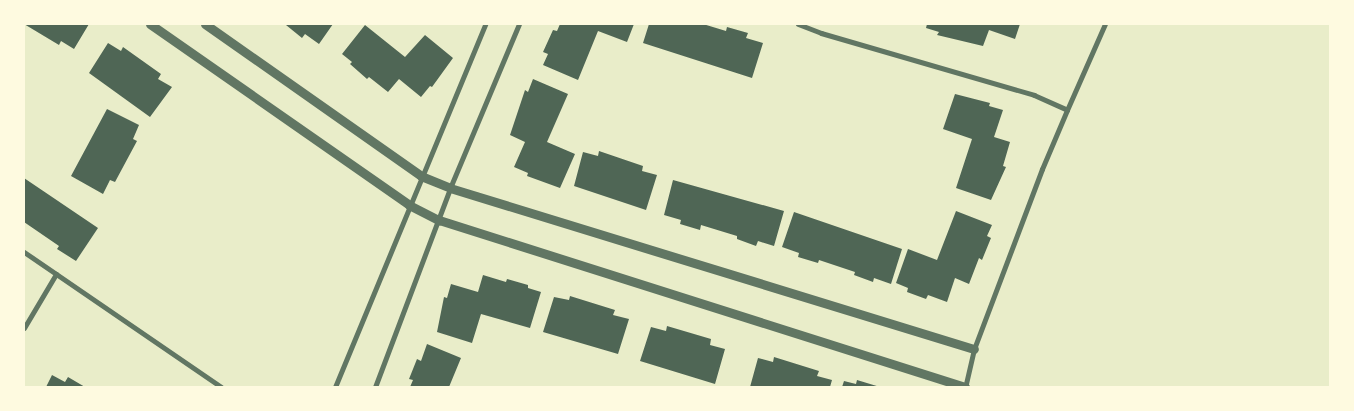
<!DOCTYPE html>
<html>
<head>
<meta charset="utf-8">
<style>
  body { margin:0 }
  #map { position:relative; width:1354px; height:411px; overflow:hidden; background:#e9edc9; font-family:"Roboto Condensed",sans-serif }
  div>[style] { position:absolute }
  .building>* { inset:0; background:#4f6655 }
  .minor>* { height:5px; margin:-2.5px; padding:0 2.5px; transform-origin:2.5px; border-radius:2.5px; background:#617663 }
  .tertiary>* { height:9px; margin:-4.5px; padding:0 4.5px; transform-origin:4.5px; border-radius:4.5px; background:#617663 }
  span { translate:-50% -50%; white-space:nowrap; text-align:center; line-height:1.15; -webkit-text-stroke:4px #fefae0; paint-order:stroke }
  .frame { position:absolute; inset:0; border:25px solid #fefae0; pointer-events:none }
</style>
</head>
<body>
<div id="map">
  <div class="building">
    <i style="clip-path:polygon(24px 24px,89px 24px,74px 49px,61px 41px,59px 45px)"></i>
    <i style="clip-path:polygon(287px 24px,333px 24px,319px 44px,305px 34px,302px 38px,286px 25px)"></i>
    <i style="clip-path:polygon(560px 24px,634px 24px,627px 42px,598px 31px,578px 80px,543px 65px,548px 54px,543px 52px,553px 30px,557px 31px)"></i>
    <i style="clip-path:polygon(649px 24px,703px 24px,726px 31px,727px 27px,748px 33px,746px 38px,763px 43px,752px 78px,643px 43px)"></i>
    <i style="clip-path:polygon(927px 24px,1020px 24px,1015px 39px,989px 30px,983px 46px,937px 35px,939px 32px,926px 28px)"></i>
    <i style="clip-path:polygon(365px 25px,405px 57px,425px 35px,453px 58px,432px 87px,430px 86px,421px 97px,399px 79px,388px 92px,369px 77px,367px 79px,350px 64px,352px 62px,342px 54px)"></i>
    <i style="clip-path:polygon(108px 43px,121px 51px,123px 47px,161px 74px,158px 79px,172px 87px,150px 117px,89px 73px)"></i>
    <i style="clip-path:polygon(533px 79px,568px 94px,547px 142px,575px 154px,560px 188px,527px 176px,528px 173px,514px 167px,525px 142px,510px 135px,525px 90px,528px 92px)"></i>
    <i style="clip-path:polygon(955px 94px,990px 103px,989px 106px,1003px 110px,994px 137px,1010px 142px,1003px 166px,1006px 167px,991px 200px,956px 188px,972px 139px,943px 129px)"></i>
    <i style="clip-path:polygon(107px 109px,139px 125px,133px 139px,137px 141px,115px 182px,110px 180px,103px 194px,71px 176px)"></i>
    <i style="clip-path:polygon(599px 151px,643px 166px,642px 171px,657px 175px,646px 210px,574px 186px,583px 152px,598px 156px)"></i>
    <i style="clip-path:polygon(24px 178px,98px 228px,76px 261px,57px 249px,59px 246px,24px 222px)"></i>
    <i style="clip-path:polygon(673px 180px,784px 211px,774px 246px,758px 241px,756px 246px,737px 239px,737px 236px,701px 225px,700px 230px,680px 224px,681px 220px,664px 215px)"></i>
    <i style="clip-path:polygon(956px 211px,992px 225px,987px 236px,991px 238px,982px 260px,979px 258px,969px 284px,955px 278px,947px 302px,928px 295px,926px 299px,907px 292px,908px 288px,896px 283px,908px 249px,937px 260px)"></i>
    <i style="clip-path:polygon(794px 212px,902px 249px,891px 284px,874px 278px,873px 282px,854px 275px,855px 272px,819px 260px,818px 263px,798px 257px,799px 253px,782px 247px)"></i>
    <i style="clip-path:polygon(483px 275px,506px 282px,507px 279px,528px 285px,528px 288px,541px 292px,530px 328px,481px 314px,472px 343px,437px 332px,444px 297px,447px 298px,451px 284px,478px 292px)"></i>
    <i style="clip-path:polygon(570px 296px,615px 310px,613px 315px,629px 319px,618px 354px,543px 332px,554px 297px,569px 300px)"></i>
    <i style="clip-path:polygon(667px 326px,711px 339px,710px 345px,725px 349px,715px 384px,640px 361px,651px 327px,666px 331px)"></i>
    <i style="clip-path:polygon(427px 344px,461px 358px,449px 387px,410px 387px,413px 380px,409px 379px,417px 359px,421px 361px)"></i>
    <i style="clip-path:polygon(774px 357px,819px 371px,817px 376px,832px 380px,830px 387px,750px 387px,758px 358px,773px 362px)"></i>
    <i style="clip-path:polygon(52px 375px,65px 382px,68px 377px,85px 387px,46px 387px)"></i>
    <i style="clip-path:polygon(857px 380px,880px 387px,842px 387px,844px 381px,856px 384px)"></i>
  </div>
  <div class="minor">
    <i style="left:798px;top:24px;width:25px;rotate:21deg"></i>
    <i style="left:821px;top:33px;width:222px;rotate:16.2deg"></i>
    <i style="left:1034px;top:95px;width:36px;rotate:24deg"></i>
    <i style="left:1067px;top:110px;width:64px;rotate:113deg"></i>
    <i style="left:1042px;top:169px;width:192px;rotate:110.7deg"></i>
    <i style="left:974px;top:349px;width:39px;rotate:103deg"></i>
    <i style="left:1067px;top:110px;width:94px;rotate:-66.2deg"></i>
    <i style="left:24px;top:252px;width:239px;rotate:34.4deg"></i>
    <i style="left:24px;top:328px;width:63px;rotate:-59.3deg"></i>
    <i style="left:335px;top:387px;width:393px;rotate:-67.5deg"></i>
    <i style="left:375px;top:387px;width:213px;rotate:-69.3deg"></i>
    <i style="left:450px;top:188px;width:178px;rotate:-67.2deg"></i>
  </div>
  <div class="tertiary">
    <i style="left:150px;top:24px;width:316px;rotate:34.9deg"></i>
    <i style="left:409px;top:205px;width:34px;rotate:27deg"></i>
    <i style="left:439px;top:220px;width:552px;rotate:17.61deg"></i>
    <i style="left:205px;top:24px;width:264px;rotate:35.1deg"></i>
    <i style="left:421px;top:176px;width:31px;rotate:22deg"></i>
    <i style="left:450px;top:188px;width:548px;rotate:17.08deg"></i>
  </div>
  <div class="frame"></div>
</div>
</body>
</html>
